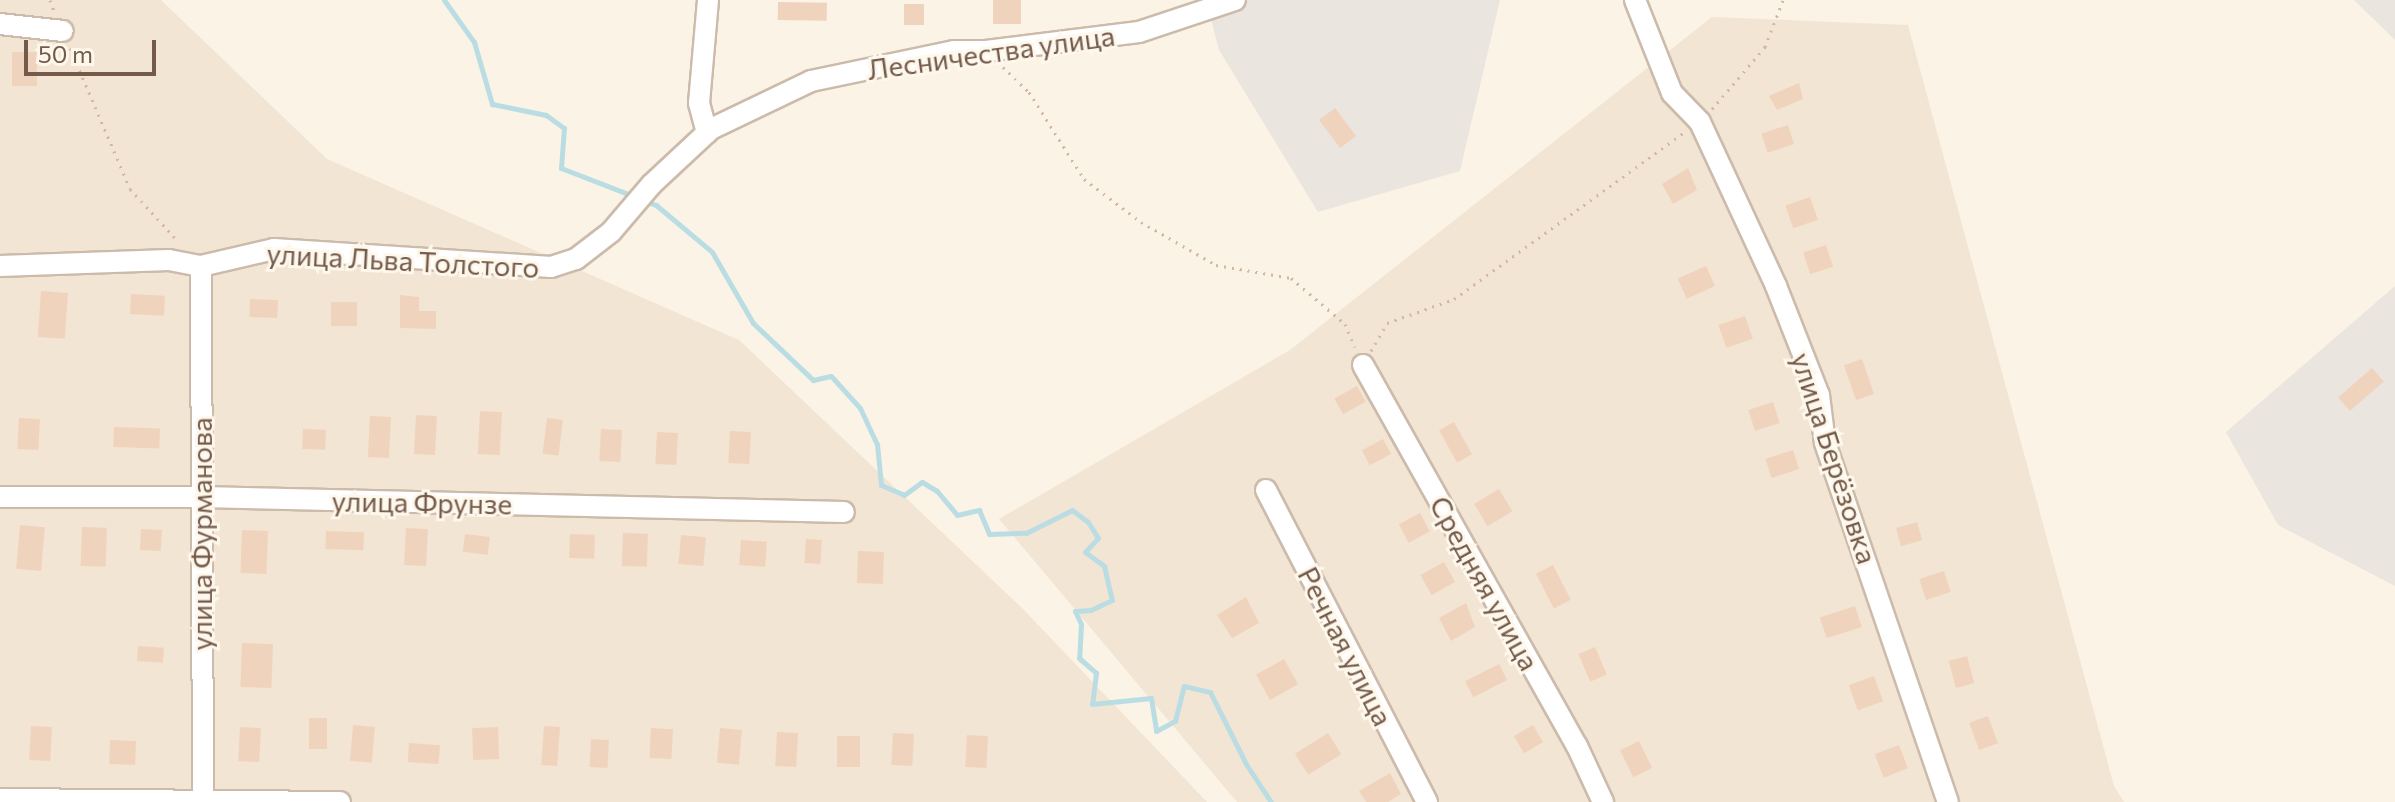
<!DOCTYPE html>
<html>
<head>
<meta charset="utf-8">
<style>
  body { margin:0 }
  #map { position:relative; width:2395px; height:802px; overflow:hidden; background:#fbf3e5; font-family:Commissioner,sans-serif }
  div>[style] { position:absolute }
  .residential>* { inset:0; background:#f3e5d3 }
  .industrial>* { inset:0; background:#ebe5df }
  .stream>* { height:5px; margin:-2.5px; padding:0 2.5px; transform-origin:2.5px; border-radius:2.5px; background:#badde4 }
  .building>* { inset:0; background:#f0d3bd; transform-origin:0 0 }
  .path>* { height:3px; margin-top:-1.5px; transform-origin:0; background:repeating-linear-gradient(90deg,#d4b6a1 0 2px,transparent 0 8px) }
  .roads { filter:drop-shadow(2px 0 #ccbbab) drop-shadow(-2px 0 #ccbbab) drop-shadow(0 2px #ccbbab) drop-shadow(0 -2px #ccbbab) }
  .minor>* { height:20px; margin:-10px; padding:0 10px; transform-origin:10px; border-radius:10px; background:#fff }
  span { translate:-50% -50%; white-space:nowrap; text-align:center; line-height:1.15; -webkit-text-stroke:6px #fef7eb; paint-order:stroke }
  .street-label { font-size:28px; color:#735a4b }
  .scale { position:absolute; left:24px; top:40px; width:132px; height:36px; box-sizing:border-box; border:4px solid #735a4b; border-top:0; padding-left:10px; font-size:24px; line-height:28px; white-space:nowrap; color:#735a4b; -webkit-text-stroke:6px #fef7eb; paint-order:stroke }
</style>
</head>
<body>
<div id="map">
  <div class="residential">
    <i style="clip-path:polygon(0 0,161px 0,327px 159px,739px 340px,1023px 609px,1207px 802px,0 802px)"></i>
    <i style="clip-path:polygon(1712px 17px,1908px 25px,2114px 786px,2124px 802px,1237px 802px,999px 519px,1290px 350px)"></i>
  </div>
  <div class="industrial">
    <i style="clip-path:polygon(1206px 0,1500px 0,1460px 171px,1318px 212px,1219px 50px)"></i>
    <i style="clip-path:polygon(2354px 0,2395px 0,2395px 40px)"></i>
    <i style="clip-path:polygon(2395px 286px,2395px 586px,2278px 525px,2226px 432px)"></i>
  </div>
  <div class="stream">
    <i style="left:444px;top:0;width:52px;rotate:54.5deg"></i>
    <i style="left:474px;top:42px;width:65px;rotate:73.8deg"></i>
    <i style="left:492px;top:104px;width:55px;rotate:11.5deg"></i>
    <i style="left:546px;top:115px;width:22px;rotate:36deg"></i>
    <i style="left:564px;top:128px;width:40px;rotate:94.3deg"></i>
    <i style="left:561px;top:168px;width:80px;rotate:21.1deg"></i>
    <i style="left:645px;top:201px;width:12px;rotate:20deg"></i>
    <i style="left:656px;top:205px;width:73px;rotate:40deg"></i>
    <i style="left:712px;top:252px;width:82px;rotate:60deg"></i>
    <i style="left:753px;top:323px;width:83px;rotate:43.5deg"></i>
    <i style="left:813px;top:380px;width:18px;rotate:-13deg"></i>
    <i style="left:831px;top:376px;width:43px;rotate:47.8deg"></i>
    <i style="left:860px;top:408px;width:40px;rotate:65deg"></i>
    <i style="left:877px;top:444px;width:41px;rotate:84.4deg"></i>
    <i style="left:881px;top:485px;width:25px;rotate:23deg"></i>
    <i style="left:904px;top:495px;width:22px;rotate:-36deg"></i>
    <i style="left:922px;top:482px;width:17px;rotate:31deg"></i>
    <i style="left:937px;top:491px;width:31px;rotate:50deg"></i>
    <i style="left:957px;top:515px;width:23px;rotate:-13deg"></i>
    <i style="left:979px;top:510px;width:26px;rotate:67deg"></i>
    <i style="left:989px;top:534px;width:37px;rotate:-2deg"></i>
    <i style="left:1026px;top:533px;width:51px;rotate:-26.6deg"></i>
    <i style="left:1072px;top:510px;width:20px;rotate:37deg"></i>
    <i style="left:1088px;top:522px;width:19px;rotate:58deg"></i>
    <i style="left:1098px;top:538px;width:19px;rotate:133deg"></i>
    <i style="left:1085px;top:552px;width:24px;rotate:36deg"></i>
    <i style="left:1104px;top:566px;width:35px;rotate:77deg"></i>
    <i style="left:1112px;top:600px;width:23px;rotate:155deg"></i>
    <i style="left:1091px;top:610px;width:16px;rotate:176deg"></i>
    <i style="left:1075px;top:611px;width:14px;rotate:65deg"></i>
    <i style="left:1081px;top:624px;width:34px;rotate:93deg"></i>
    <i style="left:1079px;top:658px;width:23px;rotate:41deg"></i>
    <i style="left:1096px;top:673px;width:31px;rotate:97deg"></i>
    <i style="left:1092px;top:704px;width:59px;rotate:-5.8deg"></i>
    <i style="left:1151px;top:698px;width:33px;rotate:81deg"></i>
    <i style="left:1156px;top:731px;width:21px;rotate:-28deg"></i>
    <i style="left:1175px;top:721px;width:36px;rotate:-76deg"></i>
    <i style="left:1184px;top:686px;width:27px;rotate:13deg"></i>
    <i style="left:1210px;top:692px;width:80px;rotate:63.4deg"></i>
    <i style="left:1246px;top:764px;width:45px;rotate:56.7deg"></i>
  </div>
  <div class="building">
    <i style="left:993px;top:0;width:28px;height:24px"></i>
    <i style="left:778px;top:2px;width:49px;height:18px;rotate:1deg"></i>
    <i style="left:904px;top:4px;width:20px;height:21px"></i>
    <i style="left:12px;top:52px;width:25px;height:34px"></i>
    <i style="clip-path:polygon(1799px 83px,1803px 99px,1777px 110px,1769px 96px)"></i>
    <i style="left:1335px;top:108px;width:35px;height:20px;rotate:53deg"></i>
    <i style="left:1788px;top:125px;width:20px;height:28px;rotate:72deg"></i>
    <i style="clip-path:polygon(1688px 168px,1697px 190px,1673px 204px,1662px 184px)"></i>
    <i style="left:1810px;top:197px;width:24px;height:26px;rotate:71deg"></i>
    <i style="left:1826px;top:245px;width:23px;height:24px;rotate:72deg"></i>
    <i style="left:1706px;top:266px;width:22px;height:31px;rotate:66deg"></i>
    <i style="left:41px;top:291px;width:27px;height:46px;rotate:4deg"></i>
    <i style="left:131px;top:294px;width:34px;height:20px;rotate:3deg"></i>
    <i style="clip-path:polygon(400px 295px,419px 297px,419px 311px,436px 311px,436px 329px,400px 328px)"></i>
    <i style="left:250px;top:299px;width:28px;height:18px;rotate:2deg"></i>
    <i style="left:331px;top:302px;width:26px;height:24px"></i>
    <i style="left:1745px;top:316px;width:24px;height:28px;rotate:71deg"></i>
    <i style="left:1862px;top:359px;width:37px;height:19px;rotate:71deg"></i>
    <i style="left:2372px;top:368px;width:18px;height:45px;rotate:49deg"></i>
    <i style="left:1357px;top:386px;width:18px;height:26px;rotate:61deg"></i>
    <i style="left:1773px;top:402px;width:22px;height:26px;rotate:72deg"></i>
    <i style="left:480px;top:411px;width:22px;height:43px;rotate:3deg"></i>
    <i style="left:416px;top:415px;width:21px;height:39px;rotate:3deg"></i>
    <i style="left:370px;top:416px;width:21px;height:41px;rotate:3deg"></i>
    <i style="left:19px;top:418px;width:21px;height:31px;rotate:3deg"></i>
    <i style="left:547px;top:418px;width:16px;height:36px;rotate:7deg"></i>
    <i style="left:1454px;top:422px;width:37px;height:17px;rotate:61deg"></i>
    <i style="left:114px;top:427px;width:46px;height:20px;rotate:2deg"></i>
    <i style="left:303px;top:429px;width:23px;height:20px;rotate:2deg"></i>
    <i style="left:601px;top:429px;width:21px;height:32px;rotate:3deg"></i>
    <i style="left:730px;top:431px;width:21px;height:32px;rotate:3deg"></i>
    <i style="left:657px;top:432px;width:21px;height:32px;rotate:3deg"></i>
    <i style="left:1383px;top:439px;width:17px;height:24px;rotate:62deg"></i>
    <i style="left:1793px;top:450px;width:20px;height:29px;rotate:72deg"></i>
    <i style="left:1499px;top:489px;width:26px;height:29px;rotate:59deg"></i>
    <i style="left:1420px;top:513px;width:21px;height:24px;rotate:62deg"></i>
    <i style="left:1917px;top:522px;width:19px;height:22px;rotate:74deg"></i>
    <i style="left:20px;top:525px;width:25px;height:44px;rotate:5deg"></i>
    <i style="left:82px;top:527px;width:25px;height:39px;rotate:2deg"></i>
    <i style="left:406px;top:528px;width:22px;height:37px;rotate:3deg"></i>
    <i style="left:141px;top:529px;width:21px;height:21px;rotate:3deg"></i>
    <i style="left:242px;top:530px;width:26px;height:43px;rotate:2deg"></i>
    <i style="left:326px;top:531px;width:38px;height:18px;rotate:2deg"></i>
    <i style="left:623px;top:533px;width:25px;height:33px;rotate:2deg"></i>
    <i style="left:465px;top:534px;width:25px;height:18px;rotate:7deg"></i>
    <i style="left:570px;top:534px;width:25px;height:24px;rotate:2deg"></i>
    <i style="left:681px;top:535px;width:25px;height:29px;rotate:5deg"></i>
    <i style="left:806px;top:539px;width:16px;height:24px;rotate:4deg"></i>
    <i style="left:741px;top:540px;width:26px;height:25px;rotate:4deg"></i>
    <i style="left:858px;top:551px;width:26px;height:32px;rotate:2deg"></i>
    <i style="left:1444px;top:562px;width:23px;height:27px;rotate:61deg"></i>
    <i style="left:1553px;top:565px;width:39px;height:19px;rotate:63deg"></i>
    <i style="left:1944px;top:571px;width:22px;height:26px;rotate:72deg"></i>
    <i style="clip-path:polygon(1246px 597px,1259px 623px,1232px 638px,1217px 615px)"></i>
    <i style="clip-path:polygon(1466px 603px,1475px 627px,1451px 641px,1439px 618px)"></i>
    <i style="left:1855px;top:606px;width:22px;height:37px;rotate:72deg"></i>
    <i style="left:242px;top:643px;width:31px;height:44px;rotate:2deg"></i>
    <i style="left:138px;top:646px;width:26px;height:15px;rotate:4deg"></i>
    <i style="left:1595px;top:647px;width:30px;height:18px;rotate:67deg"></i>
    <i style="left:1967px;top:656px;width:28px;height:19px;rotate:75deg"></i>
    <i style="left:1284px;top:659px;width:29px;height:32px;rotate:61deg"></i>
    <i style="left:1499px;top:664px;width:18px;height:38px;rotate:63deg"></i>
    <i style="left:1874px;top:676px;width:27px;height:27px;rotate:70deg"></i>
    <i style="left:1988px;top:716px;width:29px;height:20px;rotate:70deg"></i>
    <i style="left:309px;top:718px;width:18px;height:31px"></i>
    <i style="left:353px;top:725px;width:22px;height:36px;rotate:5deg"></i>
    <i style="left:1533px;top:725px;width:20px;height:22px;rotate:60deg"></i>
    <i style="left:31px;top:726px;width:21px;height:34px;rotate:3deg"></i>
    <i style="left:544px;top:726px;width:16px;height:39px;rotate:4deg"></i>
    <i style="left:240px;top:727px;width:21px;height:34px;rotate:3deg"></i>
    <i style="left:498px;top:727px;width:32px;height:26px;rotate:88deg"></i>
    <i style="left:651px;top:728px;width:22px;height:30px;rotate:3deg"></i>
    <i style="left:720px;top:728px;width:22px;height:35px;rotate:5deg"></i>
    <i style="left:777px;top:732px;width:21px;height:34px;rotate:3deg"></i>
    <i style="left:893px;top:733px;width:21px;height:32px;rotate:3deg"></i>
    <i style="left:1328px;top:733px;width:25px;height:39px;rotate:58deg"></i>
    <i style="left:967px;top:735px;width:21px;height:32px;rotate:3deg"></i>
    <i style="left:837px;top:736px;width:23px;height:31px"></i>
    <i style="left:591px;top:739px;width:18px;height:28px;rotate:3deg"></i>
    <i style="left:110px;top:740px;width:26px;height:24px;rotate:2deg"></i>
    <i style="left:1639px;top:741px;width:30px;height:21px;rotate:64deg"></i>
    <i style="left:409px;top:743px;width:31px;height:19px;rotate:4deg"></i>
    <i style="left:1899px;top:745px;width:25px;height:26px;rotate:69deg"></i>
    <i style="clip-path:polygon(1390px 773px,1401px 794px,1388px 802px,1366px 802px,1359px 791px)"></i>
  </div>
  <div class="path">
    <i style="left:50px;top:0;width:12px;rotate:70deg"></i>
    <i style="left:70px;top:48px;width:153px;rotate:66.9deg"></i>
    <i style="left:130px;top:189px;width:71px;rotate:47.3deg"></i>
    <i style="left:1003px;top:67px;width:36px;rotate:44deg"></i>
    <i style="left:1029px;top:92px;width:103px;rotate:57.7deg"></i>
    <i style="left:1084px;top:179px;width:71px;rotate:37deg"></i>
    <i style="left:1141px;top:222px;width:86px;rotate:29.8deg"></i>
    <i style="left:1216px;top:265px;width:76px;rotate:9.8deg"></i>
    <i style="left:1291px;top:278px;width:71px;rotate:40.4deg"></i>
    <i style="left:1345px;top:324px;width:25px;rotate:67deg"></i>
    <i style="left:1712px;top:109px;width:82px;rotate:-49.5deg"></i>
    <i style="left:1765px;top:47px;width:50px;rotate:-69deg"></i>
    <i style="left:1371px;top:351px;width:32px;rotate:-60deg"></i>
    <i style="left:1387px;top:323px;width:71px;rotate:-19.7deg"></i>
    <i style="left:1454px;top:299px;width:285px;rotate:-35.9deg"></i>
  </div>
  <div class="roads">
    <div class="minor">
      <i style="left:1635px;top:0;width:100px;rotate:68.3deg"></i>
      <i style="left:1672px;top:93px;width:40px;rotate:46deg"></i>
      <i style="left:1700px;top:122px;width:181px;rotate:65.1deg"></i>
      <i style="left:1776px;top:286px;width:117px;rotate:68.5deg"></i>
      <i style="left:1819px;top:395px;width:48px;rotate:82.9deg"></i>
      <i style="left:1825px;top:443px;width:379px;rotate:71.1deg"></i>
      <i style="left:0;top:24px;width:63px;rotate:6.3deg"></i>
      <i style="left:707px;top:133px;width:31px;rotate:-105deg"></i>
      <i style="left:699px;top:103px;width:103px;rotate:-85deg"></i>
      <i style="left:0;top:266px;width:169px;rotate:-2deg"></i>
      <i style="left:169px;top:260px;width:33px;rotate:11deg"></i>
      <i style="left:201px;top:266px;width:75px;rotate:-13.1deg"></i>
      <i style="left:274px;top:249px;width:278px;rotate:3.7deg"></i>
      <i style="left:551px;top:267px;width:26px;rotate:-18deg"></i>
      <i style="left:576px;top:259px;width:44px;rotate:-37.6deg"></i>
      <i style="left:611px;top:232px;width:63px;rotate:-49.5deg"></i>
      <i style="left:652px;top:184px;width:81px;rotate:-43deg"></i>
      <i style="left:711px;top:129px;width:111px;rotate:-25.6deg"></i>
      <i style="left:811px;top:81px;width:146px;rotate:-11.8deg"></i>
      <i style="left:954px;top:51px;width:32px"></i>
      <i style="left:986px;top:51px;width:154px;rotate:-7.1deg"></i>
      <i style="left:1139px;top:32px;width:101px;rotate:-18.4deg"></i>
      <i style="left:201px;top:266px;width:536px;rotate:89.79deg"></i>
      <i style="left:1363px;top:365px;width:437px;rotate:60.7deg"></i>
      <i style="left:1577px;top:746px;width:62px;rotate:65.1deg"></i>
      <i style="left:1266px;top:490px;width:351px;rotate:62.7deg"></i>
      <i style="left:0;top:497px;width:201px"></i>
      <i style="left:201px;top:497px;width:643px;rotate:1.34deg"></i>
      <i style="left:0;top:799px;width:340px;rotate:0.5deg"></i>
    </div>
  </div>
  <div class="street-label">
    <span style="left:991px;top:52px;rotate:-8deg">Лесничества улица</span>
    <span style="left:403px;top:260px;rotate:3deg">улица Льва Толстого</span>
    <span style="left:1835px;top:458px;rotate:72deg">улица Берёзовка</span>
    <span style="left:422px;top:502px;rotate:1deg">улица Фрунзе</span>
    <span style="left:201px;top:534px;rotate:-90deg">улица Фурманова</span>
    <span style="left:1485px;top:583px;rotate:61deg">Средняя улица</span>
    <span style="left:1346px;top:646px;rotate:63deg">Речная улица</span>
  </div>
  <div class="scale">50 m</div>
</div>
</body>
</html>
